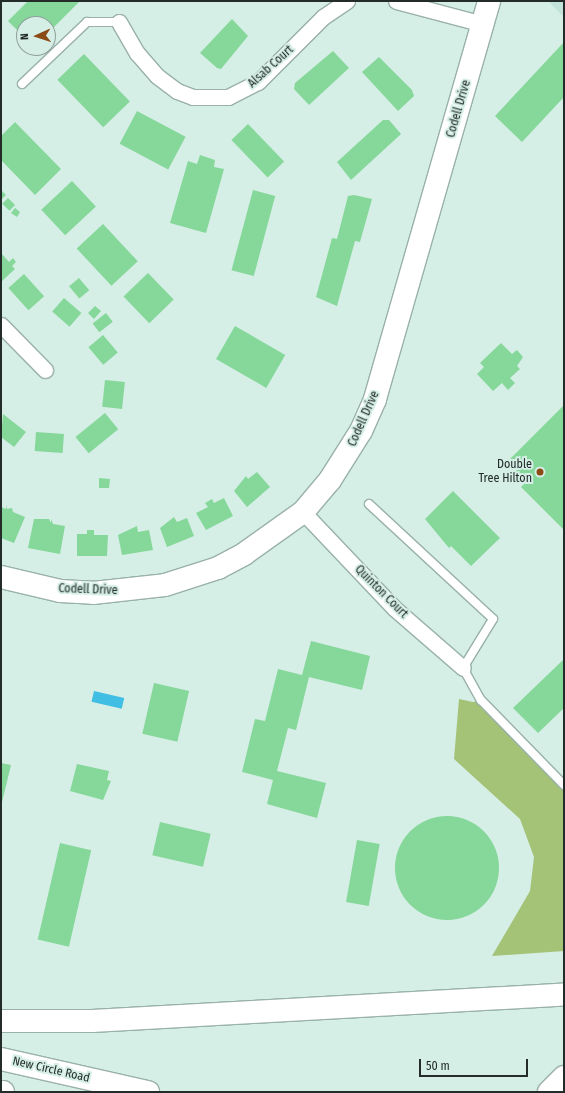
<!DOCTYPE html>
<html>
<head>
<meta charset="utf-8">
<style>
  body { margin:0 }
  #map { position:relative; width:565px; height:1093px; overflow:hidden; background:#d5eee6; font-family:"Fira Sans Condensed",sans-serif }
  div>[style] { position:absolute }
  .built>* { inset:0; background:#c2e3d9 }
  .green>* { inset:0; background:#a4c376 }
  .water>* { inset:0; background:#41bee4; transform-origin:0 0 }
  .building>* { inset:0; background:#85d899; transform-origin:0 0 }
  .round { border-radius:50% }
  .roads { filter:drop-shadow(1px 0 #99b1a9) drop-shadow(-1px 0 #99b1a9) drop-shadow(0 1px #99b1a9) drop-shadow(0 -1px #99b1a9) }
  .lane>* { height:8px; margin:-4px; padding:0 4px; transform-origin:4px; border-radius:4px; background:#fff }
  .street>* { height:15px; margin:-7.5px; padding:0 7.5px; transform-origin:7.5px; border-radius:7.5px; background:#fff }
  .secondary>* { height:22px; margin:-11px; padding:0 11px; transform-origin:11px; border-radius:11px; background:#fff }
  .highway>* { height:22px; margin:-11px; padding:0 11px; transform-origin:11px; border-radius:11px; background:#fff }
  .dots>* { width:11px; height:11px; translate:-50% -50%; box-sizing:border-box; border:2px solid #d5eee6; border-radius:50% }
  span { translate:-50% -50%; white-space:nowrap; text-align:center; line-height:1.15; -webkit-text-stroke:4px #d5eee6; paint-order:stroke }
  .street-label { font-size:12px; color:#232c29 }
  .poi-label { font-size:12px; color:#232c29 }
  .right { translate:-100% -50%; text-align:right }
  .frame { position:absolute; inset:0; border:2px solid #232c29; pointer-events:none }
  .north { position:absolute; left:16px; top:16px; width:40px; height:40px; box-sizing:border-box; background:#d5eee6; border:1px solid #8ea09a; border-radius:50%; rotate:267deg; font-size:11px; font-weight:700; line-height:16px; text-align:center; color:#232c29 }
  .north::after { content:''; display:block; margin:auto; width:14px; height:18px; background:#8b4b15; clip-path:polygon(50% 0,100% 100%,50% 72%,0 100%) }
  .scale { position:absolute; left:419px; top:1059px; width:109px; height:18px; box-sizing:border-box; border:2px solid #232c29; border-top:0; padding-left:5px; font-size:12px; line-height:14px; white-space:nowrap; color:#232c29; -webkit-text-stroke:3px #d5eee6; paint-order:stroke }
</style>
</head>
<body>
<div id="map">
  <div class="built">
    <i style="clip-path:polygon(548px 1px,564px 1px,564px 17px)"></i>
  </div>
  <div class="green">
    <i style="clip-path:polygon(459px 699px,473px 702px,487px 699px,564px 779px,564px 951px,492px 956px,530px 891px,534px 857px,520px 819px,454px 759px)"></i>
  </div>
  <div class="water">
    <i style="left:94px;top:691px;width:31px;height:11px;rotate:13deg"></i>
  </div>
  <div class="building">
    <i style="clip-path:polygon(28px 1px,80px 1px,48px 33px,48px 24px,24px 24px,24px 37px,8px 21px)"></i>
    <i style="clip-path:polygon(232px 19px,248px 36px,221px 69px,217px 68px,200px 53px)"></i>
    <i style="clip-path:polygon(564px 42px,564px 97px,522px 142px,495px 116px)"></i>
    <i style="clip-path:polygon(333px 51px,349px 68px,309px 105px,294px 89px,295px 83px)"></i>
    <i style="left:84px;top:54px;width:66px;height:37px;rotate:46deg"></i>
    <i style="clip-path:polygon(379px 57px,412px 90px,414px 96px,398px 111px,362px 72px)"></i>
    <i style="left:137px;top:111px;width:55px;height:37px;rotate:28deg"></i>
    <i style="clip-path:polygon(383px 120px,389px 120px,401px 134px,351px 180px,337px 162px)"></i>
    <i style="clip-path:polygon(15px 122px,61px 169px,35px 195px,1px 160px,1px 136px)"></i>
    <i style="left:248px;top:124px;width:52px;height:23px;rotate:46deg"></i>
    <i style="clip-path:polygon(200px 155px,215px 160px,214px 167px,224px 169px,206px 233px,170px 223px,188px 161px,197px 164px)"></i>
    <i style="left:72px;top:181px;width:35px;height:42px;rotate:47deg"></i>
    <i style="clip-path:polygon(1px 190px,6px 195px,1px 200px)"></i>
    <i style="left:253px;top:190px;width:23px;height:83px;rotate:15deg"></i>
    <i style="clip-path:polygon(354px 195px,372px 199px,360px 242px,355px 241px,337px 306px,316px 297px,332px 238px,337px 239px,348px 196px)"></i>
    <i style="left:8px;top:198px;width:10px;height:8px;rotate:45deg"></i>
    <i style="clip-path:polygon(15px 208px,20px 212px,17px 217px,11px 213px)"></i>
    <i style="left:103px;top:224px;width:51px;height:36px;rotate:47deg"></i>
    <i style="clip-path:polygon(1px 253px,9px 262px,13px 258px,16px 262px,12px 266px,15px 269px,1px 282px)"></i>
    <i style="left:148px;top:273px;width:37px;height:34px;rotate:46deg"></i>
    <i style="left:24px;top:274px;width:30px;height:21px;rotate:48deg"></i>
    <i style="left:79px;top:278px;width:16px;height:13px;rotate:50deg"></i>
    <i style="left:64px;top:298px;width:23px;height:18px;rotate:41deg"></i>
    <i style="clip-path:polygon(95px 306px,101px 311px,94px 319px,88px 313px)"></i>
    <i style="left:106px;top:313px;width:11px;height:17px;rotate:52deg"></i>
    <i style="left:235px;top:326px;width:58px;height:38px;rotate:30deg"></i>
    <i style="left:103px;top:335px;width:23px;height:19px;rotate:50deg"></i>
    <i style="clip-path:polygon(501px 343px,512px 354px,517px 350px,523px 357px,517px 366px,520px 369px,510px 378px,515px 383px,508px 390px,502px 383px,493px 391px,477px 374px,484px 367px,480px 363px)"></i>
    <i style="left:105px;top:380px;width:20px;height:27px;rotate:6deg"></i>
    <i style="clip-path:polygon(564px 405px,564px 530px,521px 487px,526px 482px,507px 462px)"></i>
    <i style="left:105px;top:413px;width:21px;height:38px;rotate:51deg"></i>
    <i style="clip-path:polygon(3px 414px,26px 432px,14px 447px,1px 437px)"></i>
    <i style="left:36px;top:432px;width:28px;height:19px;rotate:4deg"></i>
    <i style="clip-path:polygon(257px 472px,270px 487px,247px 507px,234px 491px,246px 476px,248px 479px)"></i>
    <i style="clip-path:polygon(99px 478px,110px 479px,109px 488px,99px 488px)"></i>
    <i style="clip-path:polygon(453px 491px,500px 538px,471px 566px,451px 546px,449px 548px,425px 519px)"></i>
    <i style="clip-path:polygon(224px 498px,233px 516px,206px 530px,196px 513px,208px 507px,205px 503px,212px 499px,214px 503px)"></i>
    <i style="clip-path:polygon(7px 505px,7px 509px,12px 508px,13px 512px,25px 517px,14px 543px,1px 538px,1px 507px,6px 509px)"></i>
    <i style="clip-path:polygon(174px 517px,177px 522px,187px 518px,194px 536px,167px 547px,160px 528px)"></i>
    <i style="clip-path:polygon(34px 519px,49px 519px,51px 523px,51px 519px,53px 524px,65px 526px,60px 554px,28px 548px)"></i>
    <i style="clip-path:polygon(137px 526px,138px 532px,149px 530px,153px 550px,122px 555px,118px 535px)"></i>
    <i style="clip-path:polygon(87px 530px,94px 530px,94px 535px,108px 535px,107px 556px,77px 556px,77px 534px,87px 534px)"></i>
    <i style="clip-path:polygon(311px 641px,370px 656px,362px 690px,309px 677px,296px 730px,288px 728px,277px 771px,326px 783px,317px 818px,267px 804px,273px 780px,242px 772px,255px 719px,265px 721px,278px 669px,302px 675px)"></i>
    <i style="clip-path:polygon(563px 660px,564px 708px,538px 733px,513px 708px)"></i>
    <i style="left:154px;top:683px;width:36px;height:52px;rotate:13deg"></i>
    <i style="clip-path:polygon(1px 763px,11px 765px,2px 802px,1px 802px)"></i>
    <i style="clip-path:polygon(77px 764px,109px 771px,107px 780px,111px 781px,103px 800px,70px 791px)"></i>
    <i class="round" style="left:395px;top:816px;width:104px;height:104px"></i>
    <i style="left:160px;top:822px;width:52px;height:34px;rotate:13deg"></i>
    <i style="left:357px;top:840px;width:23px;height:63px;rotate:10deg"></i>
    <i style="left:60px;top:843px;width:32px;height:99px;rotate:13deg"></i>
  </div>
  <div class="roads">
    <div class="lane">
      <i style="left:22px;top:84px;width:90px;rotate:-43.6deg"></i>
      <i style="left:87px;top:22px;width:32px"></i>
      <i style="left:369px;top:504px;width:169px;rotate:42.8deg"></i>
      <i style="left:493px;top:619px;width:57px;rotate:121.5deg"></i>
      <i style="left:463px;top:668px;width:37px;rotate:61deg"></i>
      <i style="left:481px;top:700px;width:119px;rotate:45.7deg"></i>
    </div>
    <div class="street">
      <i style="left:396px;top:1px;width:90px;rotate:14.8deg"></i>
      <i style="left:119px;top:22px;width:36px;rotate:60deg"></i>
      <i style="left:137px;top:53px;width:30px;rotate:49deg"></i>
      <i style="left:157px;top:76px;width:25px;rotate:37deg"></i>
      <i style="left:177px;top:91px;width:17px;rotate:21deg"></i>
      <i style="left:193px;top:97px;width:35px"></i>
      <i style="left:228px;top:97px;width:34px;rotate:-27deg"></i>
      <i style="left:258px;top:82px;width:92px;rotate:-45deg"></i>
      <i style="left:323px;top:17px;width:29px;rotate:-34deg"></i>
      <i style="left:1px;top:325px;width:63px;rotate:45.6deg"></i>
      <i style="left:303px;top:512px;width:132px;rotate:46.5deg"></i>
      <i style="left:394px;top:608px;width:91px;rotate:41deg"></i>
    </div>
    <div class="secondary">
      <i style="left:1px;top:577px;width:61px;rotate:13.3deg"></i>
      <i style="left:60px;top:591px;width:33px;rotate:3deg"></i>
      <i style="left:93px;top:593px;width:72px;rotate:-6.3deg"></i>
      <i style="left:165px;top:585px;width:56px;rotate:-17.8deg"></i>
      <i style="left:218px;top:568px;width:30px;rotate:-28deg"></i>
      <i style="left:244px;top:554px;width:72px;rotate:-35.4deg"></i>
      <i style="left:303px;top:512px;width:42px;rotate:-49.8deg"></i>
      <i style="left:330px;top:480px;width:58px;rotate:-57.7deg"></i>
      <i style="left:361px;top:431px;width:35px;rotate:-66deg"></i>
      <i style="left:375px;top:399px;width:414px;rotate:-74deg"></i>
    </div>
    <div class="highway">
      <i style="left:1px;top:1021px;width:91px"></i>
      <i style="left:92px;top:1021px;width:473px;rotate:-3.2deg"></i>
      <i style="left:1px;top:1059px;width:151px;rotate:12.7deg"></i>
      <i style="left:1px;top:1092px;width:2px"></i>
      <i style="left:549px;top:1092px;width:21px;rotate:-45deg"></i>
    </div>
  </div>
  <div class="dots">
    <i style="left:540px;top:472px;background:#8b4b15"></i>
  </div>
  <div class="street-label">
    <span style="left:271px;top:67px;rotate:-42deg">Alsab Court</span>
    <span style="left:459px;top:109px;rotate:-74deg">Codell Drive</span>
    <span style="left:364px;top:419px;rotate:-66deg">Codell Drive</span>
    <span style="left:88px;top:590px;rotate:2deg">Codell Drive</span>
    <span style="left:381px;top:592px;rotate:45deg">Quinton Court</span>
    <span style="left:51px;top:1070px;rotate:13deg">New Circle Road</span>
  </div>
  <div class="poi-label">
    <span class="right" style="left:532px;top:472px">Double<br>Tree Hilton</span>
  </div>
  <div class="frame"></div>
  <div class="north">N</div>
  <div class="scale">50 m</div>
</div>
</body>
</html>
